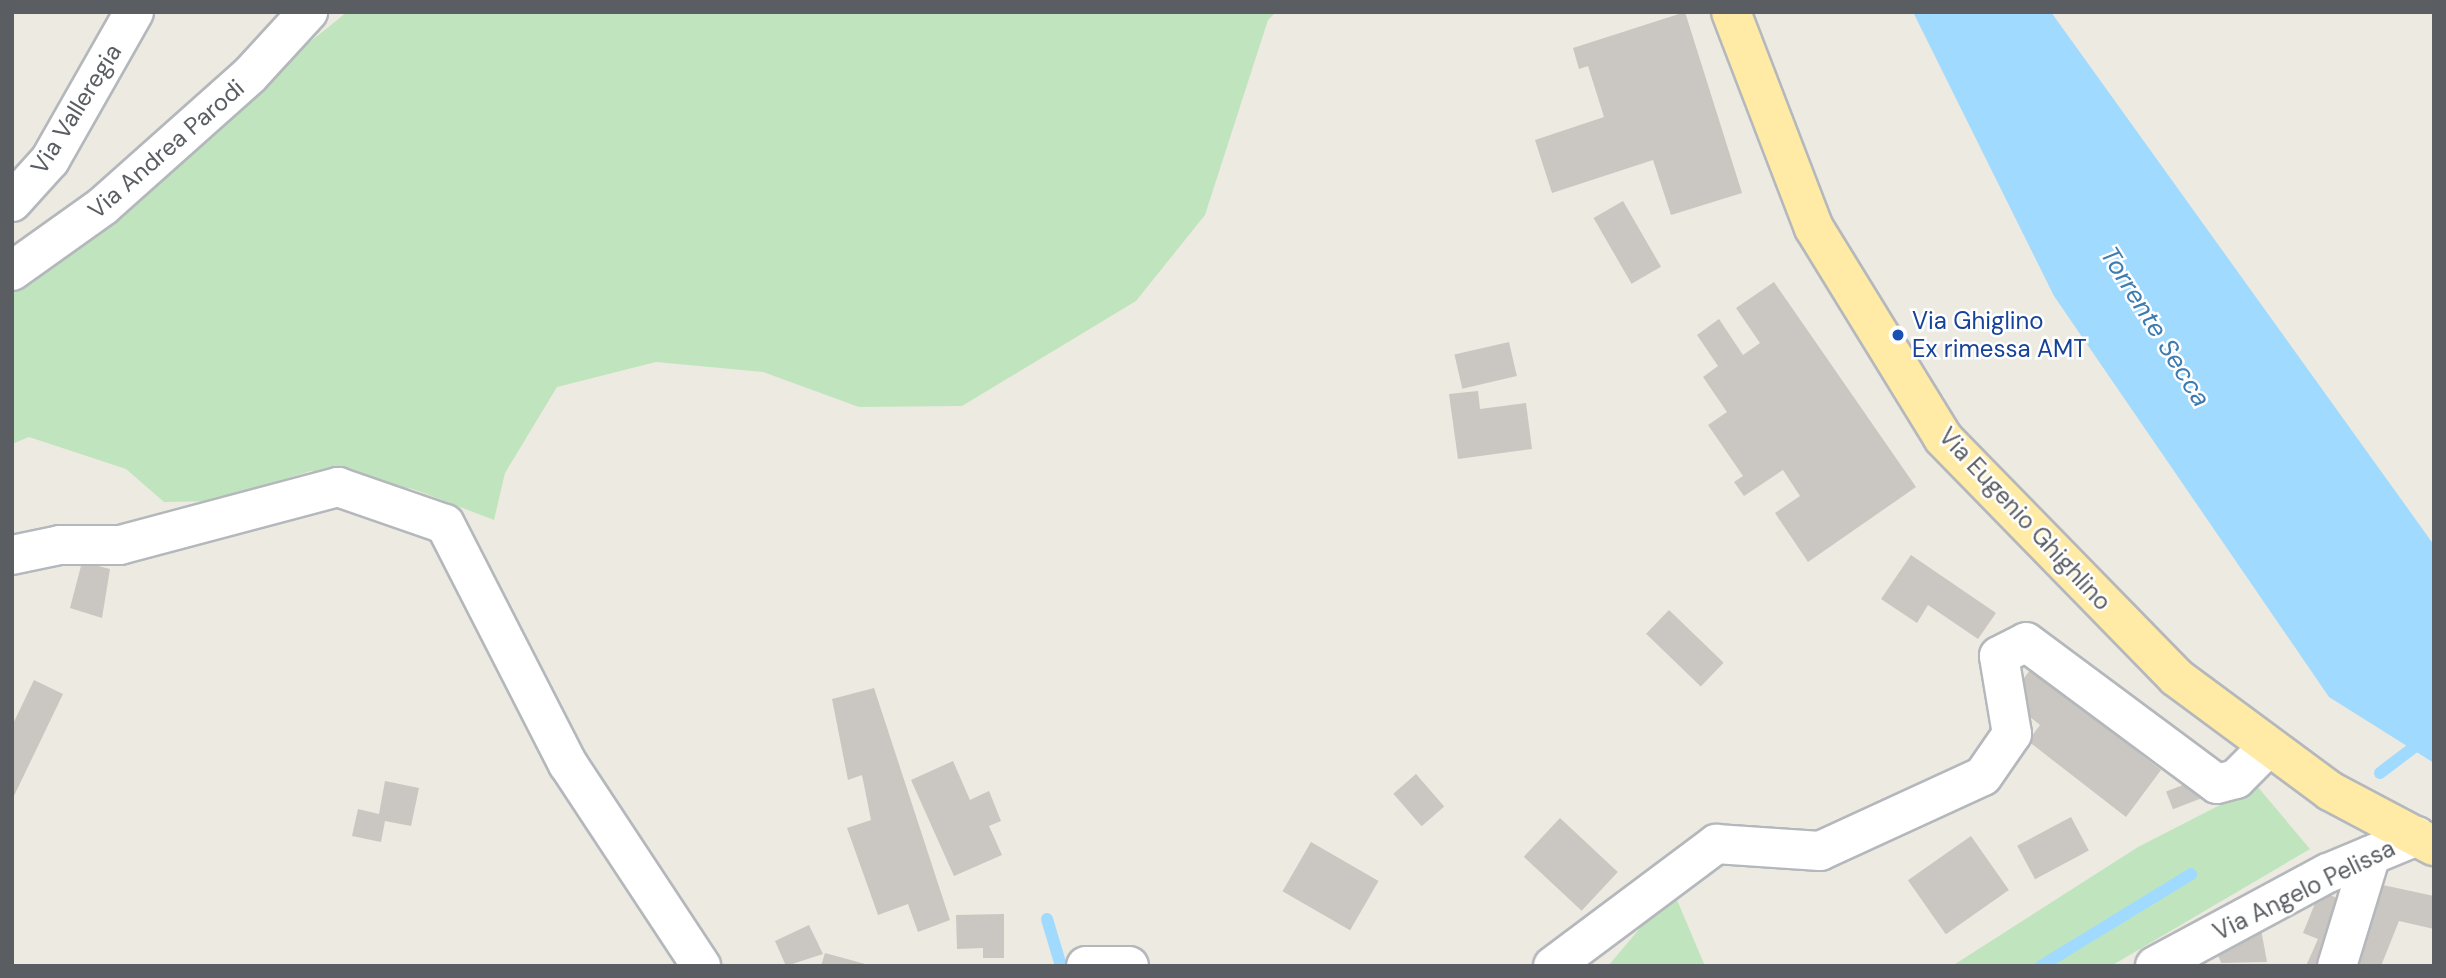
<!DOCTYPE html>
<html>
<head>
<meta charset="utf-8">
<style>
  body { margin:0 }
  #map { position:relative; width:2446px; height:978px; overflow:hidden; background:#edeae1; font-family:"DM Sans",sans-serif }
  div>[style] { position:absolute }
  .green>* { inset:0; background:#c0e5be }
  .water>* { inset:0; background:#a0daff }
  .stream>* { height:12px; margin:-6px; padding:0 6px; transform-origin:6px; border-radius:6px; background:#a0daff }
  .building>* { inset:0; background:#cac6c1; transform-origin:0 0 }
  .roads { filter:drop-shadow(2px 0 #b4b8bc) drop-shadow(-2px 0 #b4b8bc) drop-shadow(0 2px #b4b8bc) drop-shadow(0 -2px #b4b8bc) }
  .minor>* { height:38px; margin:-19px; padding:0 19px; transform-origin:19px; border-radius:19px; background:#fff }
  .major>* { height:38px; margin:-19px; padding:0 19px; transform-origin:19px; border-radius:19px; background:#ffeba5 }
  .dots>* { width:19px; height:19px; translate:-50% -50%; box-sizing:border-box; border:4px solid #fff; border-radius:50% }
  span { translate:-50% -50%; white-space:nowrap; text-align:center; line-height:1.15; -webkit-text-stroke:5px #fff; paint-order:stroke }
  .street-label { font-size:24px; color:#5a5e63 }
  .transit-label { font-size:24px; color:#164399 }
  .left { translate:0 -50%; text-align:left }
  .water-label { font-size:26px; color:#3d7bb0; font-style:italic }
  .frame { position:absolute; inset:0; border:14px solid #5a5e63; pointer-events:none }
</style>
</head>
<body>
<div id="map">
  <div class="green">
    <i style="clip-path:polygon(347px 12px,1276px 12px,1268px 20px,1205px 215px,1136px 301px,962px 406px,859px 407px,763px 372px,656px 362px,557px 387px,505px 473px,494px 520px,413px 489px,311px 471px,215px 501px,164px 502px,126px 469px,29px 437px,12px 444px,12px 292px,33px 283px,223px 112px)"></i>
    <i style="clip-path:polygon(2257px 786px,2310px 849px,2111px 966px,1952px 966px,2138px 847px)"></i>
    <i style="clip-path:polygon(1677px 900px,1705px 966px,1608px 966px,1658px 907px)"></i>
  </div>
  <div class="water">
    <i style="clip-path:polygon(1913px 12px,2051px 12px,2434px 545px,2434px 763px,2329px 697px,2054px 296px)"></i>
  </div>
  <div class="stream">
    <i style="left:2380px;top:773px;width:68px;rotate:-37.2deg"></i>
    <i style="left:1047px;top:919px;width:49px;rotate:73.4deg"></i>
    <i style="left:2041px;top:966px;width:176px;rotate:-31.5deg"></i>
  </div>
  <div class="building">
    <i style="clip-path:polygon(1685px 12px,1742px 193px,1671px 215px,1653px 160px,1552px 193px,1535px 140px,1604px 117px,1588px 66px,1579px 69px,1573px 48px)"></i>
    <i style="left:1623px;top:201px;width:76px;height:34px;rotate:60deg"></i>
    <i style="clip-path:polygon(1774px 282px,1916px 487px,1808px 562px,1775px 513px,1800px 496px,1783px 470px,1744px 496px,1734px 482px,1743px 476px,1708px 425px,1727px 412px,1703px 377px,1718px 366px,1697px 335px,1719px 319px,1743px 355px,1760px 343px,1736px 308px)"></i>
    <i style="left:1509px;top:342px;width:35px;height:56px;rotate:77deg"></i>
    <i style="clip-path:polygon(1478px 391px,1480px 409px,1526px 403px,1532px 449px,1458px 459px,1449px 394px)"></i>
    <i style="clip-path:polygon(1911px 555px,1996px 613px,1978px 639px,1928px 605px,1917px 623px,1881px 599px)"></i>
    <i style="clip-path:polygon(82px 562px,110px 569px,102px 618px,70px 608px)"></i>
    <i style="left:1669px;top:610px;width:76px;height:33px;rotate:44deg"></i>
    <i style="clip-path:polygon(2031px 669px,2161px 770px,2126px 817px,2028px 741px,2040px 725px,2008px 699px)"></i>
    <i style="clip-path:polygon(34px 680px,63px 694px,12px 800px,12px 726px)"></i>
    <i style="clip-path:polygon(874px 688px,950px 920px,918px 932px,908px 904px,878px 915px,847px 828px,871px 820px,862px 775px,848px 780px,832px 699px)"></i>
    <i style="clip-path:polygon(953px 761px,970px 800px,989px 791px,1001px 821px,989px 826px,1002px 855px,954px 876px,911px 780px)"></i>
    <i style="left:1416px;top:774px;width:43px;height:30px;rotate:49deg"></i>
    <i style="left:2196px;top:780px;width:19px;height:32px;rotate:69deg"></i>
    <i style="clip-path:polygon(385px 781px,419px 788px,411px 826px,385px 821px,381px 842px,352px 836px,358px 809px,379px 814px)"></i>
    <i style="left:2071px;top:817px;width:38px;height:61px;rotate:62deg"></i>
    <i style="left:1560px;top:818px;width:79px;height:53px;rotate:43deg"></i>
    <i style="left:1971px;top:836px;width:66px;height:77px;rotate:55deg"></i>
    <i style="left:1311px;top:842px;width:78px;height:57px;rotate:30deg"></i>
    <i style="clip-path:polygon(2378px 884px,2434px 896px,2434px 929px,2399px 921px,2381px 966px,2344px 966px)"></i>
    <i style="clip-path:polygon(2320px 891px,2354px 905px,2329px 966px,2306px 966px,2318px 939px,2303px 933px)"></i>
    <i style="clip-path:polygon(1004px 914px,1004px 958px,983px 958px,983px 948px,957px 949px,956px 915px)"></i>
    <i style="clip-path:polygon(2260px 924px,2267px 962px,2221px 963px,2215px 946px)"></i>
    <i style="clip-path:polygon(809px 925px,823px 954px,786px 966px,775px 941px)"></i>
    <i style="clip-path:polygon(825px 953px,869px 965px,869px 966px,821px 966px)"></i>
  </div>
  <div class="roads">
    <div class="minor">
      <i style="left:12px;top:202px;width:57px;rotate:-47.9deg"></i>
      <i style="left:50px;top:160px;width:170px;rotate:-60.4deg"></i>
      <i style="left:12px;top:271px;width:112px;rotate:-35.5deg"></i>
      <i style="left:103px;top:206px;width:197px;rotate:-41.7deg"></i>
      <i style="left:250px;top:75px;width:86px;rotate:-47.4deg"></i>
      <i style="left:12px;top:555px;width:49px;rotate:-11.8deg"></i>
      <i style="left:60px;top:545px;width:60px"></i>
      <i style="left:120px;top:545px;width:226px;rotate:-14.9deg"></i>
      <i style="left:338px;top:487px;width:113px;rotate:19.1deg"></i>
      <i style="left:445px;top:524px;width:270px;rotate:62.9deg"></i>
      <i style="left:568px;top:764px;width:242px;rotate:56.6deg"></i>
      <i style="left:1086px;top:966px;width:43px"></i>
      <i style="left:1553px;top:966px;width:204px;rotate:-36.8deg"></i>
      <i style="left:1716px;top:844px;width:104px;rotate:3.9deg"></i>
      <i style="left:1820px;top:851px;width:179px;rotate:-24.7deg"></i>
      <i style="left:1983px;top:776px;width:51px;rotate:-55.4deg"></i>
      <i style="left:2012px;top:734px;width:79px;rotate:-99.5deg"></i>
      <i style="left:1999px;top:656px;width:30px;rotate:-27deg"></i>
      <i style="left:2026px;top:642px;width:238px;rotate:36.6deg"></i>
      <i style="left:2217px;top:784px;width:20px;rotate:-15deg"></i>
      <i style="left:2236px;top:779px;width:42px;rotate:-45deg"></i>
      <i style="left:2155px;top:966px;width:196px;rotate:-28.3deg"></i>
      <i style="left:2328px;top:873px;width:96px;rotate:-22.6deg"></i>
      <i style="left:2337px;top:966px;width:116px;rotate:-73deg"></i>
    </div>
    <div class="major">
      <i style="left:1731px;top:12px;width:231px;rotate:69deg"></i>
      <i style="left:1814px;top:228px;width:246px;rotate:58.4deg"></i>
      <i style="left:1943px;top:438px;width:334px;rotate:45.7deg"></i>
      <i style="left:2176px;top:677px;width:192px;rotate:36.5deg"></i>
      <i style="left:2330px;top:791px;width:118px;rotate:27.9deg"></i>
    </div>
  </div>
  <div class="dots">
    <i style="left:1898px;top:335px;background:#1a4fb4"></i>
  </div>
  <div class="street-label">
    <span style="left:76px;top:109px;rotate:-58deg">Via Valleregia</span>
    <span style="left:166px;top:149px;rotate:-41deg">Via Andrea Parodi</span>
    <span style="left:2025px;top:519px;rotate:47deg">Via Eugenio Ghighlino</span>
    <span style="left:2304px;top:890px;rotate:-26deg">Via Angelo Pelissa</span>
  </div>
  <div class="transit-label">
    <span class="left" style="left:1912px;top:335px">Via Ghiglino<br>Ex rimessa AMT</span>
  </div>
  <div class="water-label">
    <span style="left:2155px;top:327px;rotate:58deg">Torrente Secca</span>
  </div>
  <div class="frame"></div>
</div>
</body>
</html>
